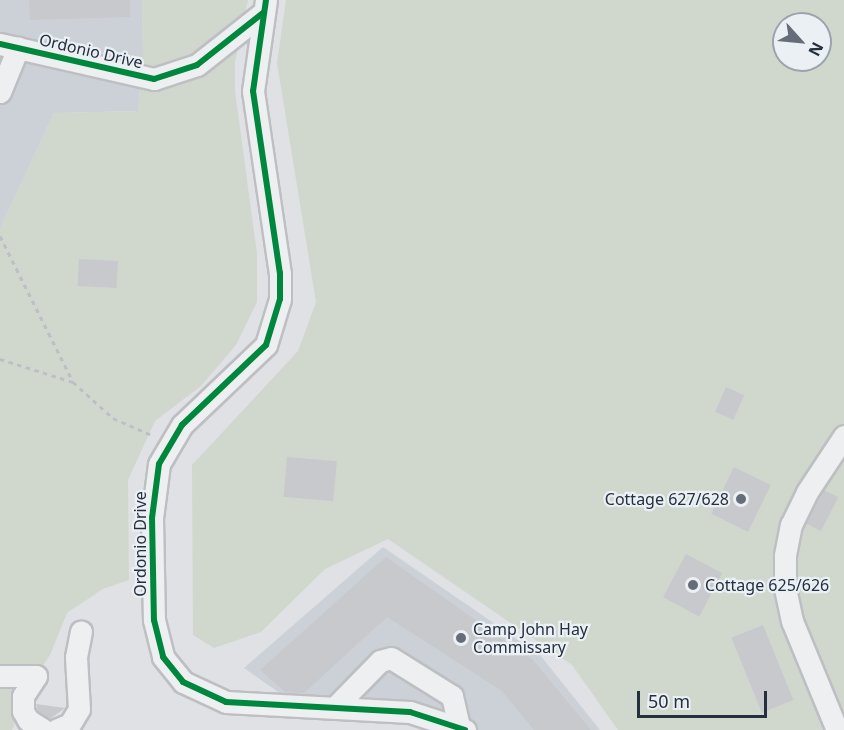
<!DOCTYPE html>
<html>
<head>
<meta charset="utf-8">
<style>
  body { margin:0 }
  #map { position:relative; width:844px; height:730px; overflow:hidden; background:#dfe1e4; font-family:"Noto Sans",sans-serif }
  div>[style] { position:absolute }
  .built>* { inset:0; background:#ccd1d8 }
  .green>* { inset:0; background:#d0d8ce }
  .building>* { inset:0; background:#c7c9cc; transform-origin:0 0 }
  .path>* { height:3px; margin-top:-1.5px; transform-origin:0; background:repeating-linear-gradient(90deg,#bebfc4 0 4.5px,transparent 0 9px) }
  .roads { filter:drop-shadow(2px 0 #bdbfc2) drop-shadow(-2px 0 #bdbfc2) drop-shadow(0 2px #bdbfc2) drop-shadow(0 -2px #bdbfc2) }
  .minor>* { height:21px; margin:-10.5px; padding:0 10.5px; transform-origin:10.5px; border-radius:10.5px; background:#eeeff1 }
  .cycleway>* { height:6px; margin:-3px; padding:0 3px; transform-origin:3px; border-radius:3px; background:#00873e }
  .dots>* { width:16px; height:16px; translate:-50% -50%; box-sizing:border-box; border:3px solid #ebf0f5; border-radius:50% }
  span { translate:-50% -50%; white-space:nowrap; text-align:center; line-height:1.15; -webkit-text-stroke:4.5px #ebf0f5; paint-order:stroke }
  .street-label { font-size:16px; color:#252f3e }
  .poi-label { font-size:16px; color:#252f3e }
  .right { translate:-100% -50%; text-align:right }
  .left { translate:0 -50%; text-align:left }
  .north { position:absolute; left:772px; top:12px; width:60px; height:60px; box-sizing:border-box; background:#ebf0f5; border:2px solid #9ca3ac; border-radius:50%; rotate:117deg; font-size:16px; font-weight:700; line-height:24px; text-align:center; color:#252f3e }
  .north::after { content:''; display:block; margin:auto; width:21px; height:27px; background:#666d78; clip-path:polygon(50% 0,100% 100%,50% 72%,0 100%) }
  .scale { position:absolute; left:637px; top:691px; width:130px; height:27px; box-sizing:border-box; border:3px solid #252f3e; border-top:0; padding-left:8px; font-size:18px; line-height:21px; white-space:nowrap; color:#252f3e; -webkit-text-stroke:4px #ebf0f5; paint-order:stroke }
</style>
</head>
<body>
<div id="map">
  <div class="built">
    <i style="clip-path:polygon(0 0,142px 0,143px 55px,138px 111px,54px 113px,0 229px)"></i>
    <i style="clip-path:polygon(383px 547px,540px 655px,600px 730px,472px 730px,294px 703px,244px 668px)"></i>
  </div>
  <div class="green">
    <i style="clip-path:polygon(142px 0,248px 0,235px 62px,235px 91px,257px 254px,257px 302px,236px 345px,201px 386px,155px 421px,128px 480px,129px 580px,103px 589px,67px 613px,50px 655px,18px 702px,14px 726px,12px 730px,0 730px,0 229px,54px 113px,138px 111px,143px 55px)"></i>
    <i style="clip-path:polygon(evenodd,286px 0,844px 0,844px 730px,618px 730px,572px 665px,388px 539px,325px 569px,261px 632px,214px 648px,193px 635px,192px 465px,298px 351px,316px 302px,277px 63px,286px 0,784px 24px,820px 24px,820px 60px,784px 60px,784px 24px)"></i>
  </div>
  <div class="building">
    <i style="clip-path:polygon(29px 0,130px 0,130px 17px,30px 20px)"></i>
    <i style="left:79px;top:259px;width:39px;height:27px;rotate:3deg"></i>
    <i style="left:726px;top:387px;width:20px;height:27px;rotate:24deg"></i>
    <i style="left:287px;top:457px;width:50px;height:40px;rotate:5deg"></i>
    <i style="left:734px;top:467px;width:41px;height:52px;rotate:26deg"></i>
    <i style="left:824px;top:490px;width:16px;height:38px;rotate:27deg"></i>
    <i style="left:686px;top:554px;width:41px;height:49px;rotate:28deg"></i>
    <i style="clip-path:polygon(386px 557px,533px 660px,591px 730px,534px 730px,502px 691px,387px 617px,304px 693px,285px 692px,260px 670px)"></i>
    <i style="left:763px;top:625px;width:81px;height:34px;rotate:68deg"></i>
    <i style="clip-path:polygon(36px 704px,65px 708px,50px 719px,38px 711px)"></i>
  </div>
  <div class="path">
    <i style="left:0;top:236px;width:163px;rotate:63.4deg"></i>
    <i style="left:0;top:359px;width:77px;rotate:17.5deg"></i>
    <i style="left:73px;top:382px;width:54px;rotate:42deg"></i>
    <i style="left:113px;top:418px;width:45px;rotate:23.7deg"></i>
  </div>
  <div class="roads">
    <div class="minor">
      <i style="left:266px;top:0;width:92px;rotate:98.1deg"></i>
      <i style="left:253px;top:91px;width:184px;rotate:81.6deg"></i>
      <i style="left:280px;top:273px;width:26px;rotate:90deg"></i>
      <i style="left:280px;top:299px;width:48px;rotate:106.9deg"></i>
      <i style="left:266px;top:345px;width:116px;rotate:136.4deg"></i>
      <i style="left:182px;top:425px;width:45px;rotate:120.5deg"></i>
      <i style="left:159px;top:464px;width:54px;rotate:97.4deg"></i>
      <i style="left:152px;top:518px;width:102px;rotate:88.9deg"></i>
      <i style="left:154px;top:620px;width:38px;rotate:76deg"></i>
      <i style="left:163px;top:657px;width:32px;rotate:51deg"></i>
      <i style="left:183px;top:682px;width:47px;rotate:24.9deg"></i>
      <i style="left:226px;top:702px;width:184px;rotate:3.1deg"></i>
      <i style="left:410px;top:712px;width:58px;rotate:18.1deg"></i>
      <i style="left:0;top:44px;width:158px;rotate:12.8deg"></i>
      <i style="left:154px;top:79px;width:45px;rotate:-18deg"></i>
      <i style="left:197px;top:65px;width:85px;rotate:-38.3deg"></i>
      <i style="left:0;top:92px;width:48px;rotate:-67.8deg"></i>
      <i style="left:0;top:676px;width:36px"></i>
      <i style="left:36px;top:676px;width:24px;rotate:123deg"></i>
      <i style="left:23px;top:696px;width:15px;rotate:90deg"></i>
      <i style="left:23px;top:711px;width:10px;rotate:61deg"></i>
      <i style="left:28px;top:720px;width:19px;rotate:32deg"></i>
      <i style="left:336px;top:706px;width:63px;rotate:-45.6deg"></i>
      <i style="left:380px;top:661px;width:11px;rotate:-15deg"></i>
      <i style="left:391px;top:658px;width:72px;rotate:31.9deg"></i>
      <i style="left:452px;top:696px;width:32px;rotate:77deg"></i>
      <i style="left:56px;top:730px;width:15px;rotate:-23deg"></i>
      <i style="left:70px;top:724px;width:17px;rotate:-59deg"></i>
      <i style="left:79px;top:709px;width:52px;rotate:-93.3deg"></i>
      <i style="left:76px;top:657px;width:26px;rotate:-79deg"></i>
      <i style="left:837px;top:730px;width:118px;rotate:-112.4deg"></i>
      <i style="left:792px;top:621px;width:33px;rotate:-102deg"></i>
      <i style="left:785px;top:589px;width:34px;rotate:-90deg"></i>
      <i style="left:785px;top:555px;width:31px;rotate:-79deg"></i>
      <i style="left:791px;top:525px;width:37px;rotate:-64deg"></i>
      <i style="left:807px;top:492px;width:67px;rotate:-56.5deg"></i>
    </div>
  </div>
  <div class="cycleway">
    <i style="left:266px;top:0;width:92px;rotate:98.1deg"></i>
    <i style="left:253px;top:91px;width:184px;rotate:81.6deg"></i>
    <i style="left:280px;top:273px;width:26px;rotate:90deg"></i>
    <i style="left:280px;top:299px;width:48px;rotate:106.9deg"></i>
    <i style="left:266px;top:345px;width:116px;rotate:136.4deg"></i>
    <i style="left:182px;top:425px;width:45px;rotate:120.5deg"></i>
    <i style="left:159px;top:464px;width:54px;rotate:97.4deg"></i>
    <i style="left:152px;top:518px;width:102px;rotate:88.9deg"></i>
    <i style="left:154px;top:620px;width:38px;rotate:76deg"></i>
    <i style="left:163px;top:657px;width:32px;rotate:51deg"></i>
    <i style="left:183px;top:682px;width:47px;rotate:24.9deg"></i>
    <i style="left:226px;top:702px;width:184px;rotate:3.1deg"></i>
    <i style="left:410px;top:712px;width:58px;rotate:18.1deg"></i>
    <i style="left:0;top:44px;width:158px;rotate:12.8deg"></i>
    <i style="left:154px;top:79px;width:45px;rotate:-18deg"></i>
    <i style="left:197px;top:65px;width:85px;rotate:-38.3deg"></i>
  </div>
  <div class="dots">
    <i style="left:741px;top:499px;background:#666d78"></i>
    <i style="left:693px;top:585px;background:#666d78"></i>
    <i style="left:461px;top:638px;background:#666d78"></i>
  </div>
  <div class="street-label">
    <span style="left:91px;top:51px;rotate:13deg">Ordonio Drive</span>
    <span style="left:140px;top:544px;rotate:-90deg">Ordonio Drive</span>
  </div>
  <div class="poi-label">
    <span class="right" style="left:729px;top:499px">Cottage 627/628</span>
    <span class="left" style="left:705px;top:585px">Cottage 625/626</span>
    <span class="left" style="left:473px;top:638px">Camp John Hay<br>Commissary</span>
  </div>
  <div class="north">N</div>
  <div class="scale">50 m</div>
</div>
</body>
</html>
